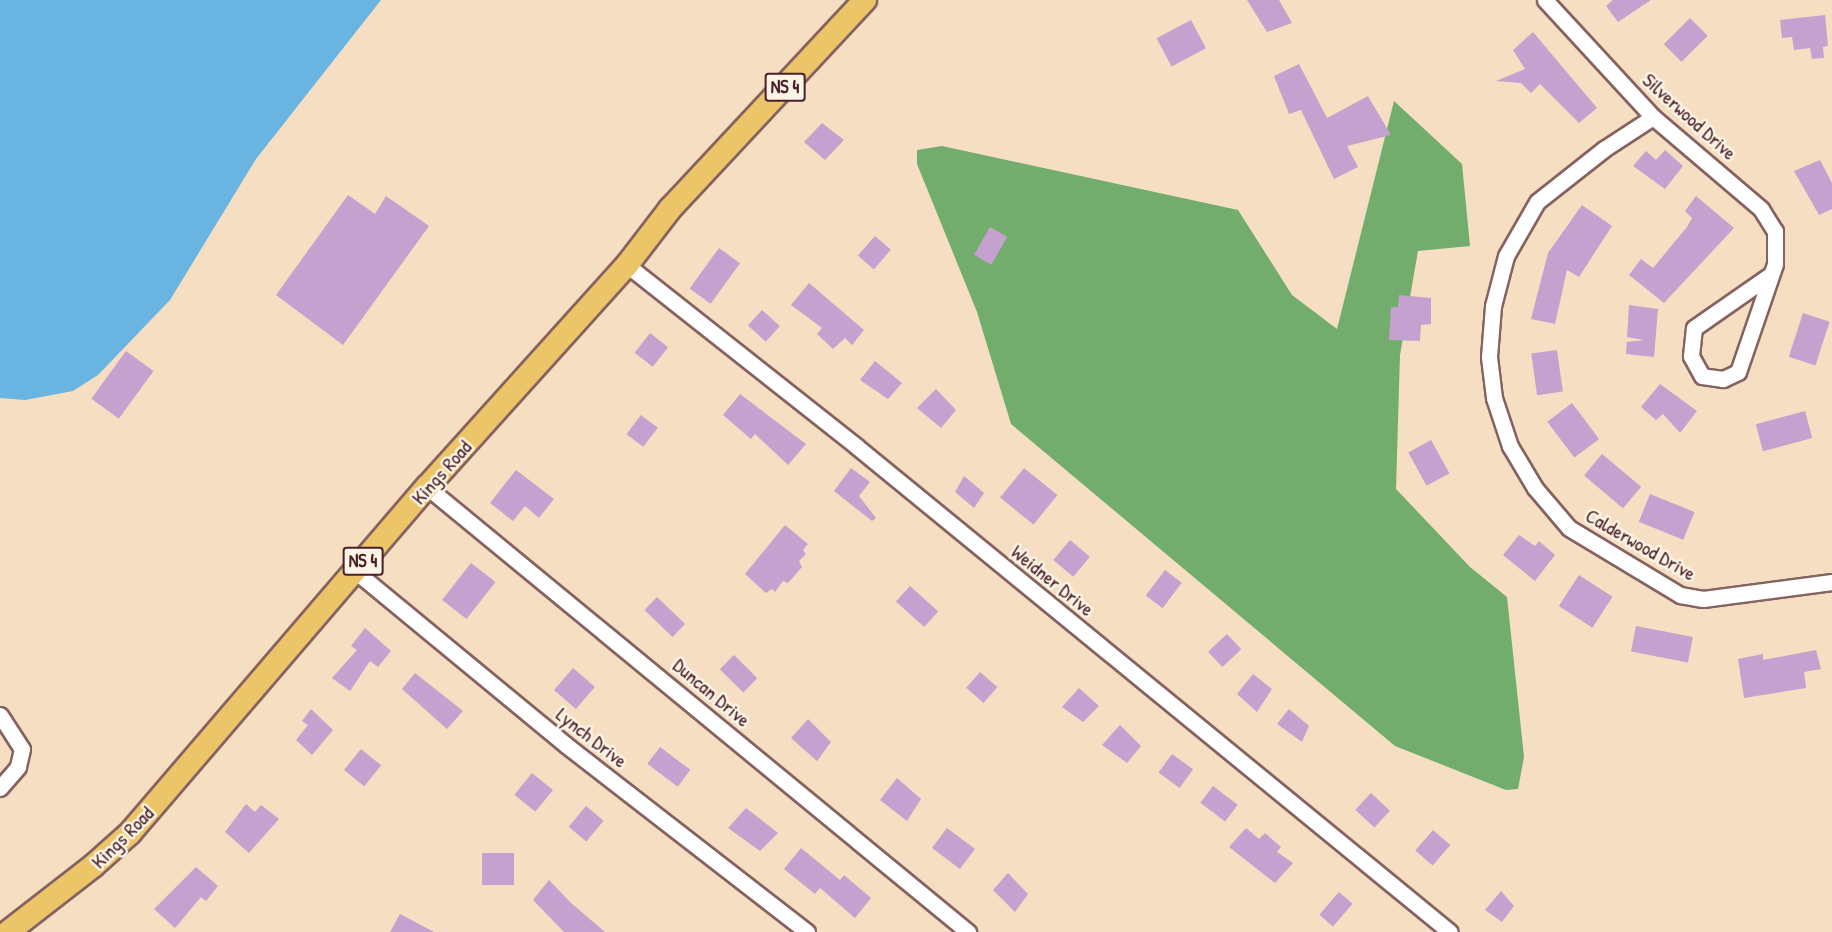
<!DOCTYPE html>
<html>
<head>
<meta charset="utf-8">
<style>
  body { margin:0 }
  #map { position:relative; width:1832px; height:932px; overflow:hidden; background:#f5dec2; font-family:"Patrick Hand",sans-serif }
  div>[style] { position:absolute }
  .forest>* { inset:0; background:#72ad6d }
  .water>* { inset:0; background:#6ab4e2 }
  .building>* { inset:0; background:#c4a1cf; transform-origin:0 0 }
  .roads { filter:drop-shadow(2px 0 #866260) drop-shadow(-2px 0 #866260) drop-shadow(0 2px #866260) drop-shadow(0 -2px #866260) }
  .street>* { height:15px; margin:-7.5px; padding:0 7.5px; transform-origin:7.5px; border-radius:7.5px; background:#fff }
  .primary>* { height:22px; margin:-11px; padding:0 11px; transform-origin:11px; border-radius:11px; background:#edc569 }
  span { translate:-50% -50%; white-space:nowrap; text-align:center; line-height:1.15; -webkit-text-stroke:5px #fcf5e5; paint-order:stroke }
  .shield-label span { padding:2px 4px; background:#fcf5e5; border:2px solid; border-radius:4px; -webkit-text-stroke-width:0 }
  .shield-label { font-size:18px; color:#4a1f2b; font-weight:700 }
  .street-label { font-size:20px; color:#4a1f2b }
</style>
</head>
<body>
<div id="map">
  <div class="forest">
    <i style="clip-path:polygon(1394px 101px,1462px 164px,1470px 246px,1418px 251px,1400px 355px,1396px 489px,1470px 567px,1507px 597px,1524px 757px,1518px 789px,1506px 790px,1395px 746px,1011px 424px,977px 312px,917px 164px,917px 150px,942px 146px,1238px 210px,1292px 295px,1337px 329px)"></i>
  </div>
  <div class="water">
    <i style="clip-path:polygon(0 0,381px 0,256px 159px,170px 300px,98px 375px,73px 391px,25px 400px,0 398px)"></i>
  </div>
  <div class="building">
    <i style="clip-path:polygon(1247px 0,1279px 0,1292px 23px,1267px 32px)"></i>
    <i style="clip-path:polygon(1613px 0,1651px 0,1618px 22px,1606px 6px)"></i>
    <i style="clip-path:polygon(1825px 15px,1828px 46px,1823px 47px,1824px 58px,1812px 59px,1810px 48px,1794px 50px,1792px 37px,1782px 38px,1780px 20px)"></i>
    <i style="left:1690px;top:18px;width:25px;height:37px;rotate:45deg"></i>
    <i style="left:1191px;top:20px;width:32px;height:39px;rotate:62deg"></i>
    <i style="clip-path:polygon(1533px 32px,1597px 108px,1579px 123px,1540px 84px,1531px 93px,1521px 83px,1496px 81px,1525px 69px,1513px 50px)"></i>
    <i style="clip-path:polygon(1299px 64px,1327px 118px,1368px 96px,1391px 135px,1347px 146px,1358px 167px,1334px 179px,1301px 110px,1289px 114px,1274px 76px)"></i>
    <i style="clip-path:polygon(822px 123px,844px 140px,825px 160px,804px 142px)"></i>
    <i style="clip-path:polygon(1665px 150px,1683px 166px,1665px 189px,1633px 166px,1646px 151px,1656px 160px)"></i>
    <i style="clip-path:polygon(1820px 160px,1832px 183px,1832px 209px,1819px 215px,1794px 171px)"></i>
    <i style="clip-path:polygon(348px 195px,375px 214px,386px 196px,429px 226px,343px 345px,276px 295px)"></i>
    <i style="clip-path:polygon(1696px 196px,1734px 228px,1664px 303px,1629px 275px,1641px 259px,1653px 268px,1687px 227px,1692px 218px,1685px 211px)"></i>
    <i style="clip-path:polygon(1582px 205px,1612px 226px,1579px 277px,1567px 270px,1555px 324px,1531px 319px,1548px 253px)"></i>
    <i style="left:990px;top:227px;width:20px;height:32px;rotate:30deg"></i>
    <i style="left:875px;top:236px;width:21px;height:26px;rotate:41deg"></i>
    <i style="left:719px;top:248px;width:26px;height:50px;rotate:36deg"></i>
    <i style="clip-path:polygon(809px 283px,864px 330px,852px 345px,845px 338px,833px 349px,817px 334px,822px 328px,791px 305px)"></i>
    <i style="clip-path:polygon(1399px 295px,1431px 298px,1431px 324px,1421px 325px,1420px 341px,1389px 340px,1391px 307px,1398px 307px)"></i>
    <i style="clip-path:polygon(1629px 305px,1658px 309px,1654px 357px,1626px 354px,1627px 342px,1644px 340px,1627px 337px)"></i>
    <i style="left:762px;top:310px;width:24px;height:21px;rotate:42deg"></i>
    <i style="left:1803px;top:313px;width:28px;height:46px;rotate:18deg"></i>
    <i style="left:650px;top:333px;width:23px;height:25px;rotate:38deg"></i>
    <i style="left:1557px;top:350px;width:42px;height:26px;rotate:82deg"></i>
    <i style="left:126px;top:351px;width:34px;height:59px;rotate:36deg"></i>
    <i style="clip-path:polygon(875px 361px,902px 383px,888px 399px,860px 380px)"></i>
    <i style="clip-path:polygon(1660px 384px,1697px 411px,1680px 433px,1663px 414px,1656px 420px,1641px 407px)"></i>
    <i style="clip-path:polygon(936px 389px,956px 410px,941px 428px,917px 408px)"></i>
    <i style="clip-path:polygon(740px 394px,806px 444px,788px 465px,755px 434px,751px 439px,723px 415px)"></i>
    <i style="left:1572px;top:403px;width:45px;height:31px;rotate:53deg"></i>
    <i style="left:1805px;top:411px;width:28px;height:51px;rotate:75deg"></i>
    <i style="left:641px;top:415px;width:21px;height:24px;rotate:37deg"></i>
    <i style="left:1431px;top:440px;width:38px;height:26px;rotate:61deg"></i>
    <i style="left:1602px;top:454px;width:51px;height:28px;rotate:40deg"></i>
    <i style="clip-path:polygon(851px 468px,870px 482px,859px 496px,876px 518px,872px 521px,834px 491px)"></i>
    <i style="left:1024px;top:468px;width:43px;height:38px;rotate:39deg"></i>
    <i style="clip-path:polygon(516px 470px,554px 499px,539px 518px,525px 506px,513px 521px,490px 503px)"></i>
    <i style="clip-path:polygon(964px 476px,984px 493px,974px 508px,955px 492px)"></i>
    <i style="left:1650px;top:494px;width:48px;height:30px;rotate:22deg"></i>
    <i style="clip-path:polygon(785px 525px,808px 544px,803px 550px,806px 554px,799px 561px,802px 567px,788px 583px,783px 581px,775px 592px,772px 589px,766px 593px,745px 574px)"></i>
    <i style="clip-path:polygon(1519px 535px,1535px 546px,1539px 541px,1555px 555px,1535px 581px,1503px 555px)"></i>
    <i style="left:1070px;top:540px;width:26px;height:26px;rotate:40deg"></i>
    <i style="left:471px;top:563px;width:31px;height:47px;rotate:38deg"></i>
    <i style="left:1165px;top:570px;width:21px;height:32px;rotate:37deg"></i>
    <i style="left:1579px;top:575px;width:40px;height:37px;rotate:33deg"></i>
    <i style="left:910px;top:586px;width:38px;height:21px;rotate:42deg"></i>
    <i style="left:657px;top:597px;width:39px;height:18px;rotate:44deg"></i>
    <i style="left:1636px;top:626px;width:58px;height:26px;rotate:11deg"></i>
    <i style="clip-path:polygon(365px 628px,391px 651px,378px 667px,370px 661px,350px 691px,332px 678px,357px 650px,351px 646px)"></i>
    <i style="left:1227px;top:634px;width:21px;height:26px;rotate:47deg"></i>
    <i style="clip-path:polygon(1816px 650px,1821px 669px,1804px 672px,1806px 688px,1744px 698px,1738px 659px,1763px 654px,1763px 660px)"></i>
    <i style="left:734px;top:655px;width:33px;height:20px;rotate:45deg"></i>
    <i style="left:573px;top:668px;width:29px;height:29px;rotate:41deg"></i>
    <i style="left:980px;top:672px;width:23px;height:21px;rotate:41deg"></i>
    <i style="clip-path:polygon(415px 673px,463px 711px,447px 729px,402px 689px)"></i>
    <i style="clip-path:polygon(1253px 674px,1272px 689px,1257px 712px,1237px 694px)"></i>
    <i style="clip-path:polygon(1079px 688px,1099px 706px,1083px 722px,1062px 707px)"></i>
    <i style="clip-path:polygon(311px 709px,333px 730px,312px 755px,296px 740px,308px 725px,302px 721px)"></i>
    <i style="clip-path:polygon(1289px 709px,1309px 726px,1302px 742px,1277px 724px)"></i>
    <i style="clip-path:polygon(808px 719px,831px 742px,817px 761px,791px 738px)"></i>
    <i style="clip-path:polygon(1120px 725px,1141px 746px,1127px 763px,1102px 745px)"></i>
    <i style="left:660px;top:747px;width:38px;height:21px;rotate:37deg"></i>
    <i style="left:361px;top:749px;width:26px;height:27px;rotate:39deg"></i>
    <i style="left:1172px;top:754px;width:26px;height:23px;rotate:36deg"></i>
    <i style="left:532px;top:773px;width:27px;height:28px;rotate:39deg"></i>
    <i style="clip-path:polygon(897px 778px,921px 799px,907px 821px,880px 800px)"></i>
    <i style="left:1213px;top:786px;width:31px;height:21px;rotate:37deg"></i>
    <i style="left:1371px;top:793px;width:26px;height:23px;rotate:43deg"></i>
    <i style="clip-path:polygon(246px 804px,255px 812px,261px 805px,279px 819px,249px 853px,225px 832px)"></i>
    <i style="left:586px;top:806px;width:23px;height:27px;rotate:40deg"></i>
    <i style="clip-path:polygon(746px 808px,778px 833px,760px 851px,728px 828px)"></i>
    <i style="left:947px;top:828px;width:35px;height:25px;rotate:37deg"></i>
    <i style="clip-path:polygon(1246px 828px,1259px 839px,1265px 833px,1281px 847px,1277px 852px,1293px 863px,1275px 883px,1229px 847px)"></i>
    <i style="left:1433px;top:830px;width:23px;height:27px;rotate:41deg"></i>
    <i style="clip-path:polygon(801px 848px,840px 880px,844px 875px,871px 898px,855px 918px,820px 888px,815px 894px,784px 869px)"></i>
    <i style="left:482px;top:853px;width:32px;height:32px"></i>
    <i style="clip-path:polygon(196px 867px,218px 886px,206px 901px,201px 897px,175px 928px,154px 909px)"></i>
    <i style="clip-path:polygon(1008px 873px,1028px 894px,1015px 912px,993px 890px)"></i>
    <i style="clip-path:polygon(549px 880px,571px 903px,605px 932px,564px 932px,533px 900px)"></i>
    <i style="clip-path:polygon(1501px 891px,1514px 906px,1502px 922px,1485px 910px)"></i>
    <i style="left:1339px;top:892px;width:18px;height:30px;rotate:41deg"></i>
    <i style="clip-path:polygon(400px 914px,434px 932px,390px 932px)"></i>
  </div>
  <div class="roads">
    <div class="street">
      <i style="left:1545px;top:0;width:159px;rotate:47.3deg"></i>
      <i style="left:1653px;top:117px;width:142px;rotate:40.4deg"></i>
      <i style="left:1761px;top:209px;width:26px;rotate:58deg"></i>
      <i style="left:1775px;top:231px;width:33px;rotate:90deg"></i>
      <i style="left:1775px;top:264px;width:114px;rotate:108.9deg"></i>
      <i style="left:1738px;top:372px;width:17px;rotate:155deg"></i>
      <i style="left:1723px;top:379px;width:21px;rotate:-172deg"></i>
      <i style="left:1702px;top:376px;width:23px;rotate:-119deg"></i>
      <i style="left:1691px;top:356px;width:28px;rotate:-84deg"></i>
      <i style="left:1694px;top:328px;width:93px;rotate:-34.9deg"></i>
      <i style="left:1653px;top:117px;width:59px;rotate:146.9deg"></i>
      <i style="left:1604px;top:149px;width:85px;rotate:141.7deg"></i>
      <i style="left:1537px;top:202px;width:62px;rotate:119.9deg"></i>
      <i style="left:1506px;top:256px;width:52px;rotate:104.6deg"></i>
      <i style="left:1493px;top:306px;width:51px;rotate:94.5deg"></i>
      <i style="left:1489px;top:357px;width:41px;rotate:83deg"></i>
      <i style="left:1494px;top:398px;width:51px;rotate:71.6deg"></i>
      <i style="left:1510px;top:446px;width:49px;rotate:59.2deg"></i>
      <i style="left:1535px;top:488px;width:52px;rotate:49.6deg"></i>
      <i style="left:1569px;top:528px;width:130px;rotate:31.1deg"></i>
      <i style="left:1680px;top:595px;width:23px;rotate:10deg"></i>
      <i style="left:1703px;top:599px;width:130px;rotate:-7.5deg"></i>
      <i style="left:627px;top:265px;width:292px;rotate:38.3deg"></i>
      <i style="left:856px;top:446px;width:767px;rotate:39.29deg"></i>
      <i style="left:427px;top:487px;width:701px;rotate:39.44deg"></i>
      <i style="left:355px;top:571px;width:273px;rotate:39.5deg"></i>
      <i style="left:566px;top:745px;width:305px;rotate:37.8deg"></i>
      <i style="left:0;top:715px;width:40px;rotate:57.1deg"></i>
      <i style="left:22px;top:749px;width:18px;rotate:103deg"></i>
      <i style="left:18px;top:767px;width:28px;rotate:131deg"></i>
    </div>
    <div class="primary">
      <i style="left:8px;top:932px;width:108px;rotate:-37.8deg"></i>
      <i style="left:93px;top:866px;width:50px;rotate:-41.7deg"></i>
      <i style="left:130px;top:833px;width:456px;rotate:-49.4deg"></i>
      <i style="left:427px;top:487px;width:299px;rotate:-48deg"></i>
      <i style="left:627px;top:265px;width:71px;rotate:-52.5deg"></i>
      <i style="left:670px;top:209px;width:286px;rotate:-47deg"></i>
    </div>
  </div>
  <div class="shield-label">
    <span style="left:785px;top:87px">NS 4</span>
    <span style="left:363px;top:561px">NS 4</span>
  </div>
  <div class="street-label">
    <span style="left:1690px;top:116px;rotate:42deg">Silverwood Drive</span>
    <span style="left:441px;top:472px;rotate:-48deg">Kings Road</span>
    <span style="left:1641px;top:544px;rotate:30deg">Calderwood Drive</span>
    <span style="left:1053px;top:580px;rotate:39deg">Weidner Drive</span>
    <span style="left:712px;top:692px;rotate:40deg">Duncan Drive</span>
    <span style="left:592px;top:737px;rotate:38deg">Lynch Drive</span>
    <span style="left:122px;top:837px;rotate:-45deg">Kings Road</span>
  </div>
</div>
</body>
</html>
